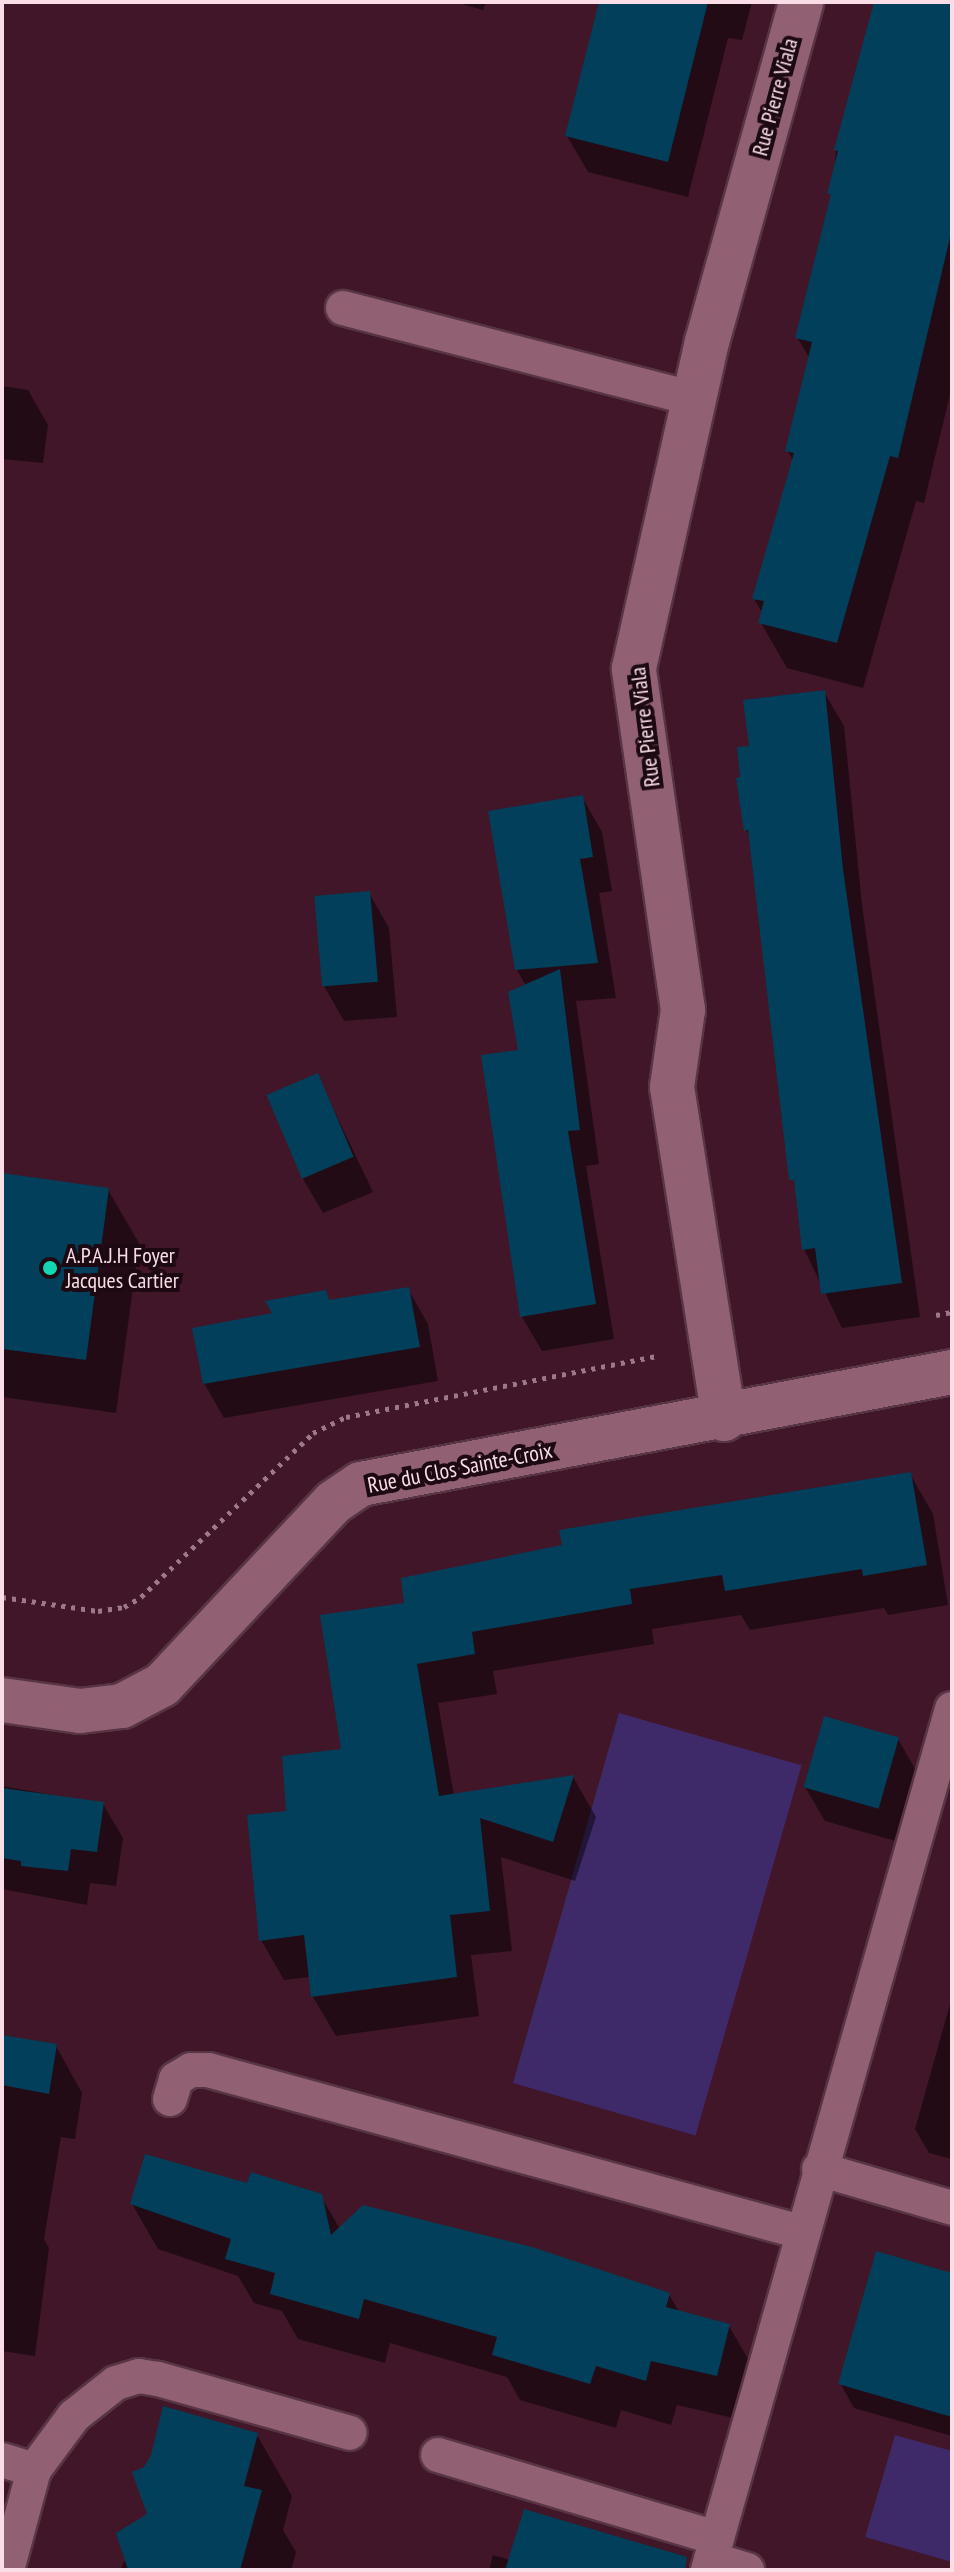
<!DOCTYPE html>
<html>
<head>
<meta charset="utf-8">
<style>
  body { margin:0 }
  #map { position:relative; width:954px; height:2572px; overflow:hidden; background:#401628; font-family:"PT Sans Narrow",sans-serif }
  div>[style] { position:absolute }
  .green>* { inset:0; background:#3e2a68; transform-origin:0 0 }
  .shadow>* { inset:0; background:#0007 }
  .building>* { inset:0; background:#023f5a; transform-origin:0 0 }
  .path>* { height:5px; margin-top:-2.5px; transform-origin:0; background:repeating-linear-gradient(90deg,#9d7987 0 4px,transparent 0 10px) }
  .roads { filter:drop-shadow(2px 0 #583544) drop-shadow(-2px 0 #583544) drop-shadow(0 2px #583544) drop-shadow(0 -2px #583544) }
  .service>* { height:34px; margin:-17px; padding:0 17px; transform-origin:17px; border-radius:17px; background:#926073 }
  .minor>* { height:44px; margin:-22px; padding:0 22px; transform-origin:22px; border-radius:22px; background:#926073 }
  .dots>* { width:22px; height:22px; translate:-50% -50%; box-sizing:border-box; border:4px solid #1c0911; border-radius:50% }
  span { translate:-50% -50%; white-space:nowrap; text-align:center; line-height:1.15; -webkit-text-stroke:8px #1c0911; paint-order:stroke }
  .street-label { font-size:22px; color:#fbdde7 }
  .poi-label { font-size:22px; color:#fbdde7 }
  .left { translate:0 -50%; text-align:left }
  .frame { position:absolute; inset:0; border:4px solid #fbdde7; pointer-events:none }
</style>
</head>
<body>
<div id="map">
  <div class="green">
    <i style="left:619px;top:1713px;width:190px;height:385px;rotate:16deg"></i>
    <i style="clip-path:polygon(895px 2435px,952px 2451px,952px 2562px,865px 2537px)"></i>
  </div>
  <div class="shadow">
    <i style="clip-path:polygon(455px 2px,486px 2px,483px 10px)"></i>
    <i style="clip-path:polygon(601px 2px,752px 2px,742px 40px,728px 38px,688px 197px,588px 172px,567px 136px)"></i>
    <i style="clip-path:polygon(875px 2px,952px 2px,952px 386px,924px 503px,916px 501px,863px 688px,787px 668px,761px 623px,763px 614px,754px 599px,794px 462px,787px 450px,810px 359px,797px 337px,832px 198px,836px 150px)"></i>
    <i style="clip-path:polygon(2px 386px,28px 390px,48px 425px,43px 463px,2px 459px)"></i>
    <i style="clip-path:polygon(824px 692px,844px 726px,862px 905px,920px 1317px,842px 1328px,804px 1249px,752px 840px,746px 830px,751px 748px)"></i>
    <i style="clip-path:polygon(582px 797px,602px 832px,612px 891px,599px 893px,616px 998px,576px 1001px,599px 1164px,586px 1166px,614px 1339px,542px 1351px,522px 1317px,483px 1057px,520px 1052px,526px 986px,517px 970px)"></i>
    <i style="clip-path:polygon(369px 893px,389px 928px,397px 1017px,344px 1021px,324px 986px)"></i>
    <i style="clip-path:polygon(317px 1075px,373px 1192px,323px 1213px,303px 1179px)"></i>
    <i style="clip-path:polygon(2px 1175px,108px 1190px,139px 1243px,116px 1413px,2px 1397px)"></i>
    <i style="clip-path:polygon(408px 1289px,428px 1324px,438px 1381px,224px 1418px,204px 1383px,275px 1314px,325px 1293px,330px 1302px)"></i>
    <i style="clip-path:polygon(910px 1474px,933px 1514px,948px 1605px,888px 1615px,884px 1608px,750px 1630px,741px 1615px,652px 1629px,654px 1644px,493px 1671px,497px 1694px,438px 1703px,454px 1796px,573px 1777px,596px 1817px,575px 1881px,501px 1857px,512px 1951px,471px 1955px,479px 2016px,336px 2036px,313px 1997px,310px 1977px,284px 1980px,261px 1940px,288px 1812px,343px 1751px,406px 1604px)"></i>
    <i style="clip-path:polygon(898px 1739px,918px 1774px,899px 1842px,825px 1821px,805px 1787px)"></i>
    <i style="clip-path:polygon(2px 1786px,103px 1804px,123px 1838px,116px 1886px,90px 1883px,87px 1905px,2px 1889px)"></i>
    <i style="clip-path:polygon(952px 1997px,952px 2159px,929px 2153px,915px 2129px)"></i>
    <i style="clip-path:polygon(2px 2037px,56px 2046px,82px 2093px,75px 2139px,61px 2137px,44px 2239px,49px 2248px,35px 2356px,2px 2351px)"></i>
    <i style="clip-path:polygon(249px 2186px,320px 2195px,340px 2229px,669px 2295px,680px 2313px,729px 2326px,755px 2371px,742px 2420px,677px 2405px,671px 2425px,621px 2410px,616px 2428px,520px 2400px,507px 2377px,390px 2343px,385px 2363px,298px 2339px,282px 2311px,254px 2303px,238px 2276px,158px 2249px,132px 2204px)"></i>
    <i style="clip-path:polygon(952px 2274px,952px 2436px,854px 2408px,840px 2383px)"></i>
    <i style="clip-path:polygon(257px 2435px,292px 2496px,283px 2530px,296px 2552px,291px 2570px,120px 2570px,149px 2515px)"></i>
    <i style="clip-path:polygon(493px 2555px,510px 2560px,636px 2570px,489px 2570px)"></i>
  </div>
  <div class="building">
    <i style="clip-path:polygon(599px 2px,708px 2px,668px 162px,565px 136px)"></i>
    <i style="clip-path:polygon(874px 2px,952px 2px,952px 229px,898px 458px,890px 456px,837px 643px,758px 623px,764px 601px,752px 599px,794px 453px,785px 451px,812px 342px,795px 338px,831px 194px,827px 194px,838px 151px,834px 150px)"></i>
    <i style="clip-path:polygon(825px 690px,843px 869px,902px 1283px,821px 1294px,815px 1248px,802px 1250px,794px 1180px,789px 1180px,748px 830px,744px 831px,736px 778px,740px 777px,737px 747px,749px 746px,743px 700px)"></i>
    <i style="clip-path:polygon(583px 795px,593px 857px,580px 859px,598px 963px,515px 970px,488px 811px)"></i>
    <i style="left:370px;top:891px;width:91px;height:56px;rotate:85deg"></i>
    <i style="clip-path:polygon(560px 969px,580px 1130px,568px 1131px,596px 1304px,520px 1317px,481px 1055px,518px 1050px,508px 992px)"></i>
    <i style="left:318px;top:1073px;width:91px;height:56px;rotate:67deg"></i>
    <i style="clip-path:polygon(2px 1173px,109px 1188px,86px 1360px,2px 1349px)"></i>
    <i style="clip-path:polygon(409px 1287px,420px 1347px,203px 1384px,192px 1328px,272px 1313px,265px 1301px,326px 1290px,329px 1300px)"></i>
    <i style="clip-path:polygon(911px 1472px,927px 1565px,863px 1576px,862px 1569px,725px 1591px,722px 1575px,630px 1589px,632px 1604px,472px 1632px,475px 1654px,417px 1664px,439px 1796px,574px 1775px,553px 1842px,480px 1818px,490px 1911px,450px 1915px,457px 1977px,311px 1997px,304px 1935px,259px 1941px,247px 1815px,286px 1811px,282px 1756px,341px 1749px,320px 1615px,404px 1603px,401px 1578px,562px 1545px,559px 1530px)"></i>
    <i style="left:824px;top:1716px;width:78px;height:74px;rotate:16deg"></i>
    <i style="clip-path:polygon(2px 1788px,104px 1802px,97px 1852px,71px 1849px,68px 1871px,21px 1866px,21px 1861px,2px 1858px)"></i>
    <i style="clip-path:polygon(2px 2035px,57px 2044px,49px 2094px,2px 2085px)"></i>
    <i style="clip-path:polygon(145px 2154px,247px 2183px,251px 2172px,322px 2194px,331px 2235px,363px 2205px,532px 2247px,670px 2293px,666px 2307px,730px 2324px,717px 2376px,651px 2361px,646px 2381px,596px 2366px,590px 2384px,492px 2355px,497px 2337px,364px 2299px,359px 2319px,270px 2294px,275px 2273px,225px 2259px,231px 2239px,130px 2204px)"></i>
    <i style="clip-path:polygon(876px 2251px,952px 2273px,952px 2417px,838px 2384px)"></i>
    <i style="clip-path:polygon(163px 2406px,258px 2433px,244px 2486px,262px 2490px,240px 2570px,128px 2570px,116px 2533px,147px 2514px,132px 2472px,144px 2467px,151px 2455px)"></i>
    <i style="clip-path:polygon(524px 2509px,687px 2557px,685px 2570px,505px 2570px)"></i>
  </div>
  <div class="path">
    <i style="left:936px;top:1315px;width:16px;rotate:-11deg"></i>
    <i style="left:2px;top:1597px;width:97px;rotate:8.3deg"></i>
    <i style="left:98px;top:1611px;width:26px;rotate:-9deg"></i>
    <i style="left:124px;top:1607px;width:20px;rotate:-30deg"></i>
    <i style="left:141px;top:1597px;width:238px;rotate:-43.6deg"></i>
    <i style="left:313px;top:1433px;width:37px;rotate:-26deg"></i>
    <i style="left:346px;top:1417px;width:318px;rotate:-11.1deg"></i>
  </div>
  <div class="roads">
    <div class="service">
      <i style="left:343px;top:308px;width:363px;rotate:14.5deg"></i>
      <i style="left:170px;top:2099px;width:21px;rotate:-73deg"></i>
      <i style="left:176px;top:2079px;width:17px;rotate:-31deg"></i>
      <i style="left:191px;top:2070px;width:17px"></i>
      <i style="left:208px;top:2070px;width:615px;rotate:15.28deg"></i>
      <i style="left:819px;top:2169px;width:139px;rotate:16.3deg"></i>
      <i style="left:438px;top:2455px;width:291px;rotate:16.6deg"></i>
      <i style="left:2px;top:2460px;width:34px;rotate:17deg"></i>
      <i style="left:711px;top:2559px;width:38px;rotate:17deg"></i>
      <i style="left:7px;top:2570px;width:104px;rotate:-74.9deg"></i>
      <i style="left:34px;top:2470px;width:67px;rotate:-53.5deg"></i>
      <i style="left:74px;top:2416px;width:53px;rotate:-38.2deg"></i>
      <i style="left:116px;top:2383px;width:24px;rotate:-17deg"></i>
      <i style="left:139px;top:2376px;width:19px;rotate:9deg"></i>
      <i style="left:158px;top:2379px;width:199px;rotate:15.7deg"></i>
      <i style="left:708px;top:2570px;width:895px;rotate:-74.18deg"></i>
    </div>
    <div class="minor">
      <i style="left:724px;top:1419px;width:336px;rotate:-98.9deg"></i>
      <i style="left:672px;top:1087px;width:78px;rotate:-81.9deg"></i>
      <i style="left:683px;top:1010px;width:345px;rotate:-98.2deg"></i>
      <i style="left:634px;top:668px;width:334px;rotate:-77.4deg"></i>
      <i style="left:707px;top:342px;width:353px;rotate:-74.5deg"></i>
      <i style="left:2px;top:1700px;width:79px;rotate:8deg"></i>
      <i style="left:80px;top:1711px;width:42px;rotate:-6.8deg"></i>
      <i style="left:122px;top:1706px;width:45px;rotate:-27.7deg"></i>
      <i style="left:162px;top:1685px;width:251px;rotate:-46.8deg"></i>
      <i style="left:334px;top:1502px;width:32px;rotate:-34deg"></i>
      <i style="left:361px;top:1484px;width:602px;rotate:-10.73deg"></i>
    </div>
  </div>
  <div class="dots">
    <i style="left:50px;top:1268px;background:#14d5b3"></i>
  </div>
  <div class="street-label">
    <span style="left:775px;top:97px;rotate:-75deg">Rue Pierre Viala</span>
    <span style="left:645px;top:727px;rotate:-97deg">Rue Pierre Viala</span>
    <span style="left:460px;top:1468px;rotate:-11deg">Rue du Clos Sainte-Croix</span>
  </div>
  <div class="poi-label">
    <span class="left" style="left:66px;top:1268px">A.P.A.J.H Foyer<br>Jacques Cartier</span>
  </div>
  <div class="frame"></div>
</div>
</body>
</html>
